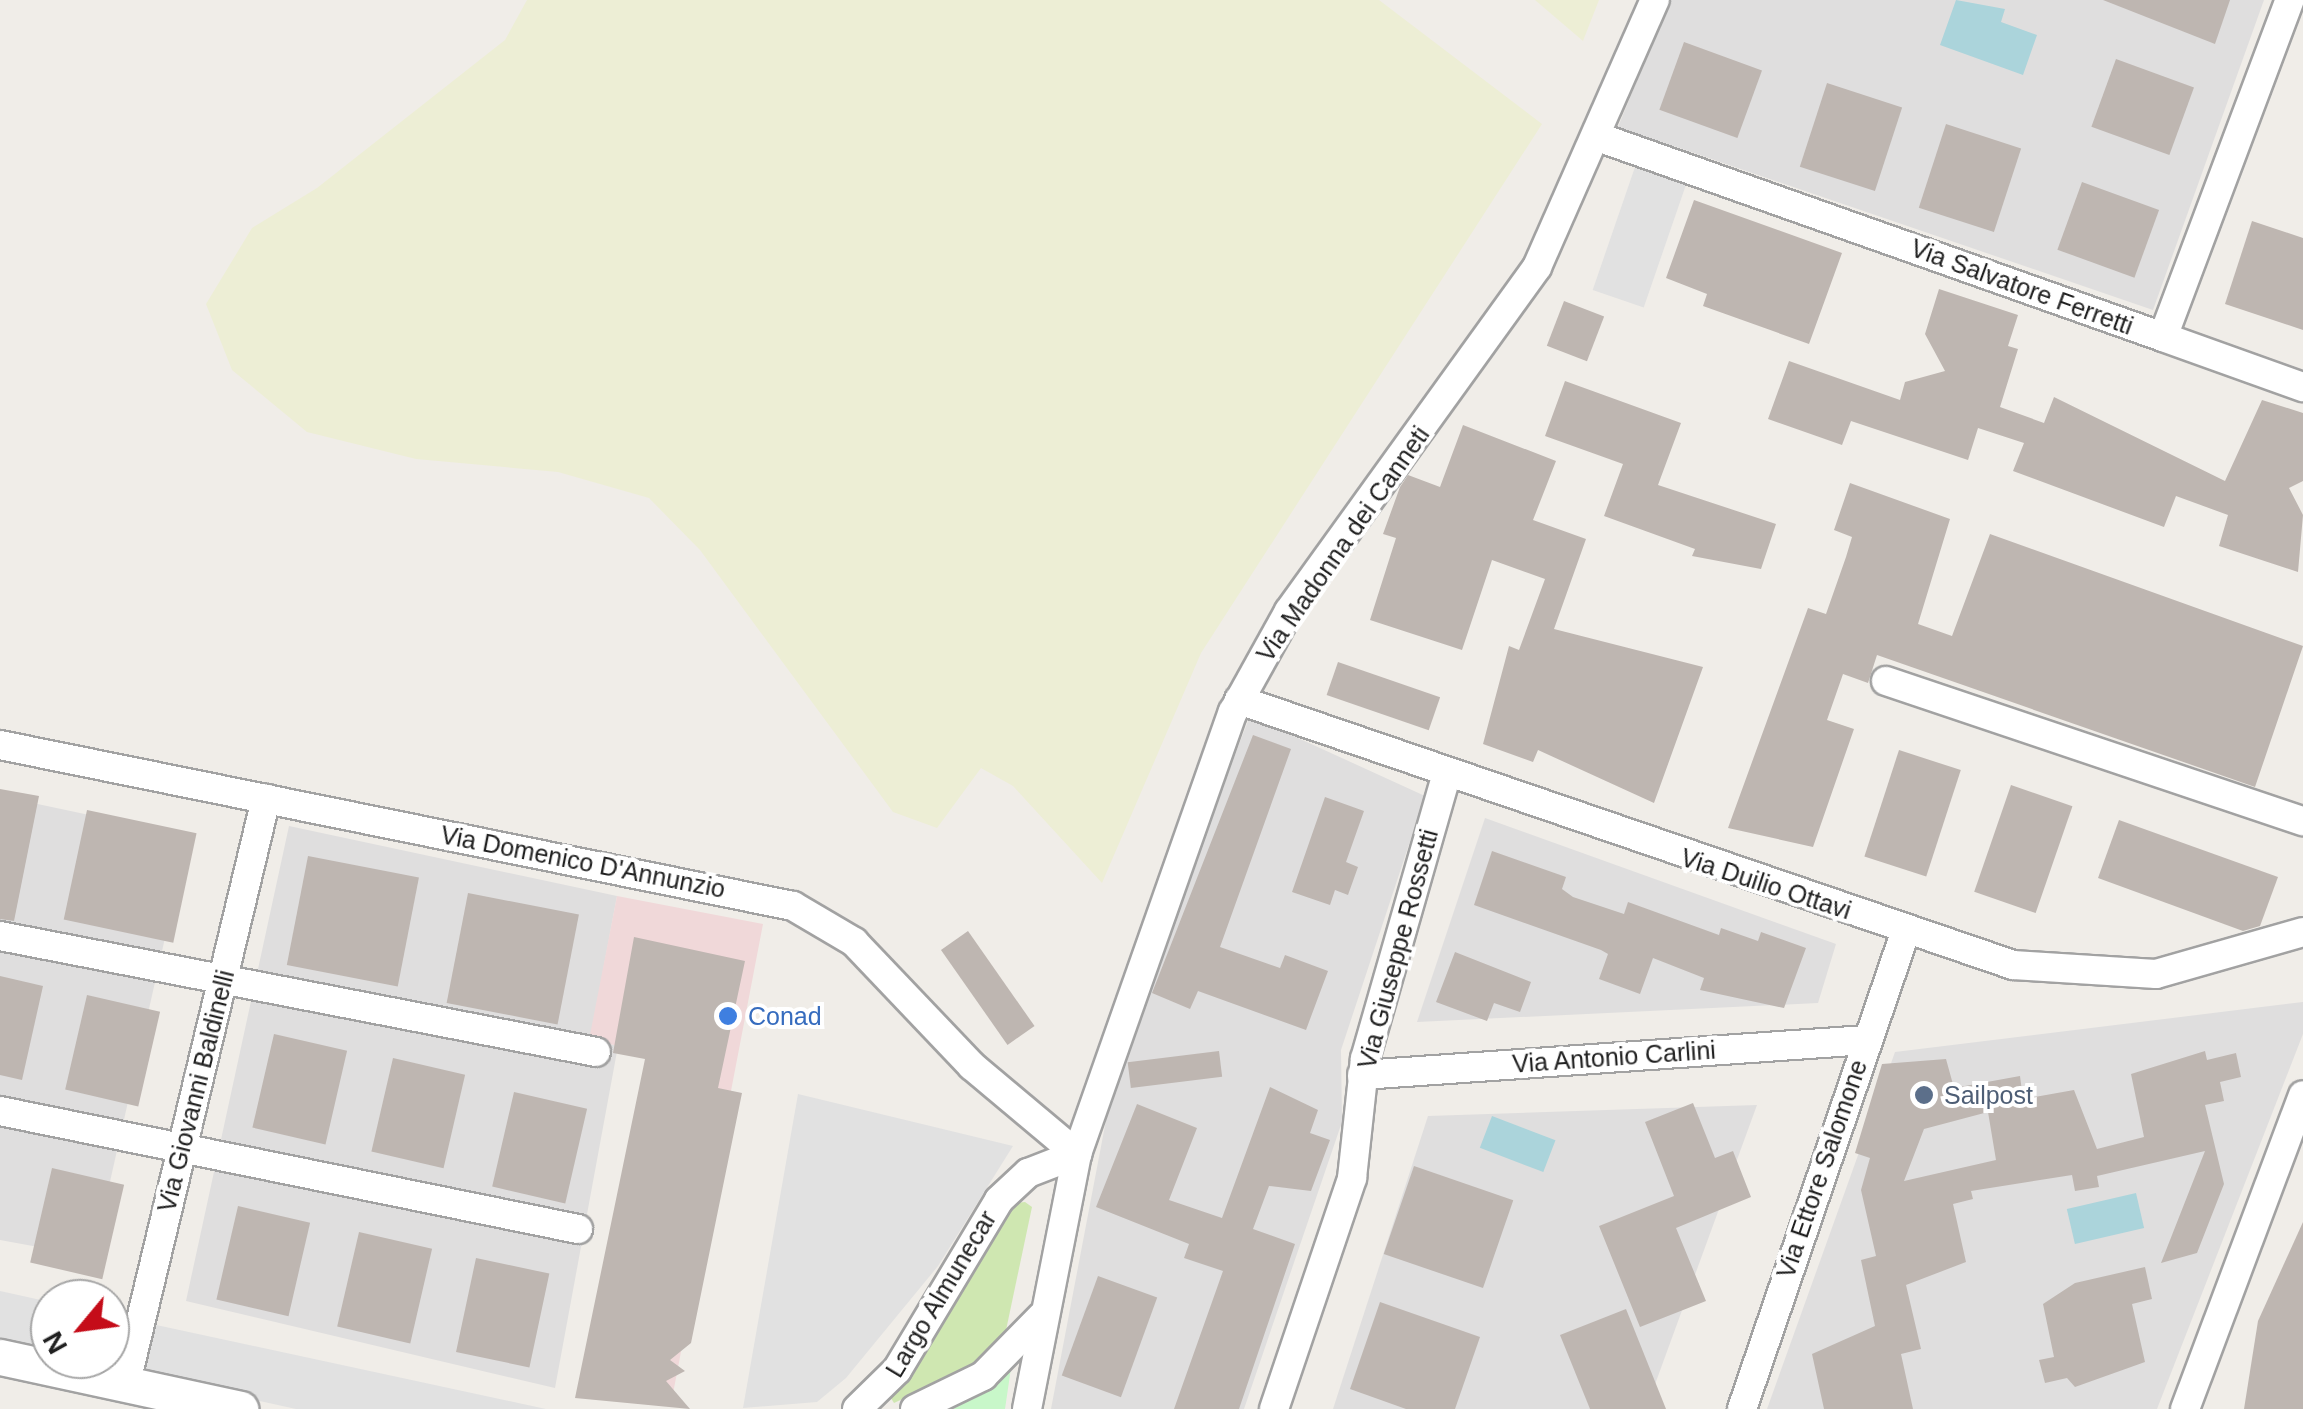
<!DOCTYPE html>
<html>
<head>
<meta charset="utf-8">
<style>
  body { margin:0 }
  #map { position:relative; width:2303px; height:1409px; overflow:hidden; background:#f0ede8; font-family:Helvetica,sans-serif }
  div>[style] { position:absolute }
  .residential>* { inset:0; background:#dfdede }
  .commercial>* { inset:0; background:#f0d8d9 }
  .farmland>* { inset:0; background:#edeed5 }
  .grass>* { inset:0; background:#cfe7b1 }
  .park>* { inset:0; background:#c8f7c9 }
  .parking>* { inset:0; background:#e1e1e1; transform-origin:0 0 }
  .water>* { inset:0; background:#abd4db; transform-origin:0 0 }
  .building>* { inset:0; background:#beb6b1; transform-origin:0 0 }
  .roads { filter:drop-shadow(2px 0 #a2a2a2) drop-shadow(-2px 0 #a2a2a2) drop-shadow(0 2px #a2a2a2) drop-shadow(0 -2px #a2a2a2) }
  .minor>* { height:28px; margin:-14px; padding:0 14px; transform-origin:14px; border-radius:14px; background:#fff }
  .tertiary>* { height:35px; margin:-17.5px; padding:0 17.5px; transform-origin:17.5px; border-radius:17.5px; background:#fff }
  .dots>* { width:28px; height:28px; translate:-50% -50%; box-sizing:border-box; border:5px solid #fff; border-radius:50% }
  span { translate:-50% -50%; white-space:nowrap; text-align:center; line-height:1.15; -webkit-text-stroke:8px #fff; paint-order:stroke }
  .street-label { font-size:25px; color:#212121 }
  .shop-label { font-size:25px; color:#366cbe }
  .left { translate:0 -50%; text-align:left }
  .service-label { font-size:25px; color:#4e5e75 }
  .north { position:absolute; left:30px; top:1279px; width:100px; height:100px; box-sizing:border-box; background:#fff; border:2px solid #a6a6a6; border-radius:50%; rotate:241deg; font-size:28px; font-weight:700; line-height:40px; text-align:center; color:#212121 }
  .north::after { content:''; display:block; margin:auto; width:35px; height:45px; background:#c50c19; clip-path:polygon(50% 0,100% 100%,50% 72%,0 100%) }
</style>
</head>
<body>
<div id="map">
  <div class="residential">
    <i style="clip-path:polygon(1670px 0,2264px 0,2153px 310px,1618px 127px)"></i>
    <i style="clip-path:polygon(1250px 716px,1425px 796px,1341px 1050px,1342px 1122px,1244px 1409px,1051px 1409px,1119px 1052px)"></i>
    <i style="clip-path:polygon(0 796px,188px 836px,93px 1257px,0 1240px)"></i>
    <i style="clip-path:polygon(1485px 818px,1836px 944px,1818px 1003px,1417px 1022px)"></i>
    <i style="clip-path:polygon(289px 826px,617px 896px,590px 1040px,618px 1046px,555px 1388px,186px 1301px)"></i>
    <i style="clip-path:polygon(2303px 1002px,2303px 1034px,2157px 1409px,1767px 1409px,1895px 1052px)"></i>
    <i style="clip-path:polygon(1757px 1105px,1646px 1409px,1333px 1409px,1428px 1116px)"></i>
  </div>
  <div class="commercial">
    <i style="clip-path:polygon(617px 896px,763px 924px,671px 1404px,585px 1387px,649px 1052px,589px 1040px)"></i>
  </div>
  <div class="farmland">
    <i style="clip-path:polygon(527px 0,1379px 0,1542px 124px,1201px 653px,1102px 883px,1013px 786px,981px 768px,937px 828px,893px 812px,700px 550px,649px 498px,558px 472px,416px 459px,307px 432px,232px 370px,206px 304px,252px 228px,317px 188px,505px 40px)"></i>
    <i style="clip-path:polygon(1535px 0,1599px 0,1583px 41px)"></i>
  </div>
  <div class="grass">
    <i style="clip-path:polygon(1025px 1202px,1032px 1207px,1005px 1335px,989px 1358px,894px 1403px,889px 1395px,1015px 1203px)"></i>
  </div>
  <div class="park">
    <i style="clip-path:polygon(1011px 1368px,1005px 1409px,953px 1409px,989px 1390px)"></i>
  </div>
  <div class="parking">
    <i style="left:1635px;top:167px;width:54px;height:130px;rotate:19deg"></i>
    <i style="clip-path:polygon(798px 1094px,1013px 1146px,938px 1266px,846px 1378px,817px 1402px,743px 1408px)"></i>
    <i style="clip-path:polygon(0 1291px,50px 1302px,50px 1354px,0 1343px)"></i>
    <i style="clip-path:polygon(110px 1315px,546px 1409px,296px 1409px,72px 1359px,110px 1359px)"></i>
  </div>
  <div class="water">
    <i style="clip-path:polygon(1956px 0,2005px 9px,2001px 22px,2037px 35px,2023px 75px,1940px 45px)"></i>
    <i style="left:1492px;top:1116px;width:68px;height:34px;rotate:21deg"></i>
    <i style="left:2136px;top:1193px;width:36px;height:71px;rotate:77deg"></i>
  </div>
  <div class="building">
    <i style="clip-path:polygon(2103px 0,2230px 0,2215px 44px)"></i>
    <i style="left:1684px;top:42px;width:83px;height:72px;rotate:20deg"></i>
    <i style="left:2116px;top:59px;width:83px;height:72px;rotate:20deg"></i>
    <i style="left:1827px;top:83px;width:79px;height:88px;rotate:18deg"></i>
    <i style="left:1946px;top:124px;width:79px;height:88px;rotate:18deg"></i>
    <i style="left:2082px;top:182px;width:82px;height:72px;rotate:20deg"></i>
    <i style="clip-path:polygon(1694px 200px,1842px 253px,1809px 344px,1703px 306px,1707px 294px,1666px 278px)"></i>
    <i style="clip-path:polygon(2252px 221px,2303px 238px,2303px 330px,2225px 304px)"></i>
    <i style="clip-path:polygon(1939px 289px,2018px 315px,2008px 346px,2018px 349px,2000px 407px,2044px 423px,2054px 397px,2225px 481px,2262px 400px,2303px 413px,2303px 481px,2289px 488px,2303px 515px,2298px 572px,2219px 546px,2228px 515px,2176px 496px,2164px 527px,2013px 471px,2024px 443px,1978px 428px,1968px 460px,1851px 421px,1842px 445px,1768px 419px,1789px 361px,1900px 400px,1905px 382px,1945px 371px,1925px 334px)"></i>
    <i style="left:1564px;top:301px;width:43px;height:48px;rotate:21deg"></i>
    <i style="clip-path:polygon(1565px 381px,1681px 423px,1658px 485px,1776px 524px,1761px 569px,1692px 556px,1695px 549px,1604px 516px,1623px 464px,1545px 436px)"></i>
    <i style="clip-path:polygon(1463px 425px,1556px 461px,1533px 520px,1586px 539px,1554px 629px,1703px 667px,1654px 803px,1538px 750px,1533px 762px,1483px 744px,1509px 646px,1519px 650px,1545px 579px,1492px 560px,1462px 650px,1370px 620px,1396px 538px,1383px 534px,1400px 487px,1408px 475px,1440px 487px)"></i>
    <i style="clip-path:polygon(1850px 483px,1950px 519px,1918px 624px,1952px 636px,1990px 534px,2303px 646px,2255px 787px,1877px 655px,1868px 683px,1843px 674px,1827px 720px,1854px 729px,1813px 847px,1728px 828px,1808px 608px,1826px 614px,1846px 557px,1852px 537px,1834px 530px)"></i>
    <i style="left:1338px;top:662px;width:108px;height:35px;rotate:19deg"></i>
    <i style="clip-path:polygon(1253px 735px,1291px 749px,1220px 947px,1280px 968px,1285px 955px,1328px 971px,1306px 1030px,1198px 991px,1190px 1009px,1152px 993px)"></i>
    <i style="left:1899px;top:750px;width:65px;height:112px;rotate:18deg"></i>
    <i style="left:2011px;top:785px;width:65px;height:113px;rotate:19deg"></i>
    <i style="clip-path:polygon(0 789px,39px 796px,14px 921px,0 919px)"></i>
    <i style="clip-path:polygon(1325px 797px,1364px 811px,1346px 862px,1358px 867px,1348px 895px,1335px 890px,1330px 905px,1292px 892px)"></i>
    <i style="left:87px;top:810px;width:112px;height:112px;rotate:12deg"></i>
    <i style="clip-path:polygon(2119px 820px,2278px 877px,2260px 926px,2243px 931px,2098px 878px)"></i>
    <i style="clip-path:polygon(1492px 851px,1566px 877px,1562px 889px,1573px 897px,1624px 914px,1628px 902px,1719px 935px,1721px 928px,1758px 941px,1761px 932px,1806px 948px,1784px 1008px,1700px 990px,1704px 978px,1653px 958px,1640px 994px,1599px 979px,1608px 954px,1601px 950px,1474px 905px)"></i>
    <i style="left:308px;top:856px;width:113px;height:111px;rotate:11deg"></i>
    <i style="left:468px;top:893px;width:113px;height:112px;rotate:11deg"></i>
    <i style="left:968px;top:931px;width:116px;height:33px;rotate:55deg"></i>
    <i style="clip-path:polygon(634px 937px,745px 961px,718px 1088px,742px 1093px,691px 1343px,670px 1360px,685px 1371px,666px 1381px,690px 1409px,575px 1398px,645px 1059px,613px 1053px)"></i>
    <i style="clip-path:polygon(1455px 952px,1531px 982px,1520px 1012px,1494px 1003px,1487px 1021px,1436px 1002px)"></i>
    <i style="clip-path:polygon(0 976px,43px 986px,22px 1080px,0 1075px)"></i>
    <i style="left:87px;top:995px;width:75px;height:97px;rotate:13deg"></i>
    <i style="left:274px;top:1034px;width:75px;height:96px;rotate:13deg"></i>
    <i style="left:1219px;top:1051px;width:26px;height:92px;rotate:83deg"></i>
    <i style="clip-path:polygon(evenodd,2205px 1051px,2207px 1060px,2236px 1053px,2241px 1077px,2220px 1082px,2224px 1101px,2205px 1105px,2224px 1184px,2197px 1253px,2161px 1263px,2205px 1151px,2097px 1176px,2099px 1187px,2075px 1191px,2072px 1175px,1971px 1191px,1973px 1199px,1953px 1204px,1966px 1262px,1906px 1285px,1921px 1349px,1901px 1354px,1913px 1409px,1824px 1409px,1812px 1354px,1875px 1326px,1861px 1260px,1876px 1256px,1861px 1190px,1870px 1158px,1855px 1153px,1882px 1064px,1946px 1059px,1954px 1088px,2020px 1076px,2023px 1099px,2074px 1090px,2097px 1149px,2144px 1137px,2131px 1074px,2205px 1051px,1988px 1112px,1996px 1160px,1904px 1181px,1924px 1129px,1988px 1112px)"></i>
    <i style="left:393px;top:1058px;width:74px;height:96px;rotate:13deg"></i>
    <i style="clip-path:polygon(1270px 1087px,1318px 1110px,1310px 1133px,1330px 1140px,1311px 1191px,1269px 1186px,1253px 1229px,1295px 1244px,1239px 1409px,1174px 1409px,1223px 1271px,1184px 1258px,1189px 1244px,1096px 1207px,1137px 1104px,1197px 1128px,1169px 1200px,1222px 1218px)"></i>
    <i style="left:514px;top:1092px;width:75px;height:97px;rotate:13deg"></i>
    <i style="clip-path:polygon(1693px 1103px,1715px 1158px,1733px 1151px,1751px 1197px,1676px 1228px,1706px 1301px,1640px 1327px,1599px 1226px,1674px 1196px,1645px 1122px)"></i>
    <i style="left:1414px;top:1166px;width:105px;height:93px;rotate:19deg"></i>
    <i style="left:52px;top:1168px;width:74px;height:97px;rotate:13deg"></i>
    <i style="left:238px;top:1206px;width:74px;height:96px;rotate:13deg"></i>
    <i style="clip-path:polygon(2303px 1222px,2303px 1409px,2244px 1409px,2258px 1321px)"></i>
    <i style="left:359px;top:1232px;width:75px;height:97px;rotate:13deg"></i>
    <i style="left:476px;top:1258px;width:75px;height:96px;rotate:12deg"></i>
    <i style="clip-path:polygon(2145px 1267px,2152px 1299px,2132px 1304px,2145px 1362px,2075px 1387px,2067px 1378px,2045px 1383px,2039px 1360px,2054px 1357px,2043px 1304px,2075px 1283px)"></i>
    <i style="left:1098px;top:1276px;width:63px;height:106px;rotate:20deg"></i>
    <i style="clip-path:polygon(1380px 1302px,1480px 1337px,1455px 1409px,1406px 1409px,1350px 1389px)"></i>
    <i style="clip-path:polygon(1626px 1309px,1666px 1409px,1590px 1409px,1560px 1335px)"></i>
  </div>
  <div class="roads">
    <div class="minor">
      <i style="left:1598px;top:137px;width:599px;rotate:19.49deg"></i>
      <i style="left:2163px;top:337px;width:360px;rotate:-69.4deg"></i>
      <i style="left:2163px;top:337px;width:149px;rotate:19.7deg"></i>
      <i style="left:1886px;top:681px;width:440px;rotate:18.6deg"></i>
      <i style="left:1239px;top:700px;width:818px;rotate:18.9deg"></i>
      <i style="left:2013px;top:965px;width:143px;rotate:3.6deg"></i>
      <i style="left:2156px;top:974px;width:153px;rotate:-15.9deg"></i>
      <i style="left:0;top:745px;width:809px;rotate:11.48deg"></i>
      <i style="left:793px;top:906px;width:71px;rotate:30.5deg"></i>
      <i style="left:854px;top:942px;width:171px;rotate:46.4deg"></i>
      <i style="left:972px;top:1066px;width:137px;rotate:40deg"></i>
      <i style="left:0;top:936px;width:607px;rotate:11.01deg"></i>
      <i style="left:1362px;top:1075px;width:505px;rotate:-3.97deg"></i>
      <i style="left:0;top:1111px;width:590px;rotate:11.54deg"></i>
      <i style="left:126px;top:1382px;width:600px;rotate:-76.5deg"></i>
      <i style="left:857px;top:1409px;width:56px;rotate:-44.3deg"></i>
      <i style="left:897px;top:1370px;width:198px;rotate:-59deg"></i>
      <i style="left:999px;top:1200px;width:40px;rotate:-43deg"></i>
      <i style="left:1028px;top:1173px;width:53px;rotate:-21.2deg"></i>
      <i style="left:915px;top:1409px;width:76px;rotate:-25.9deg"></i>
      <i style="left:983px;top:1376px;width:83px;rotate:-45.5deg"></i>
      <i style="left:1027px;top:1409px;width:260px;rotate:-78.9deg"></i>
      <i style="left:1077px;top:1154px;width:469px;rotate:-70.6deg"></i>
      <i style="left:1233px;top:712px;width:115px;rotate:-61deg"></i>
      <i style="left:1289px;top:611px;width:424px;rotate:-54.2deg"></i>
      <i style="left:1537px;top:267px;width:292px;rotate:-66.2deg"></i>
      <i style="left:1274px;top:1409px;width:244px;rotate:-71.3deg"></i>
      <i style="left:1352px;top:1178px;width:120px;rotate:-83.8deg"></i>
      <i style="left:1365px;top:1059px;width:293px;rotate:-74deg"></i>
      <i style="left:1742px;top:1409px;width:506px;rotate:-71.1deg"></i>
      <i style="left:2185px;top:1409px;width:335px;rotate:-69.4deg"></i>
    </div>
    <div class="tertiary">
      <i style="left:0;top:1357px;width:246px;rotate:12.2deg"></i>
    </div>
  </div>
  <div class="dots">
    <i style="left:728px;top:1016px;background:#3f7fe0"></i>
    <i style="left:1924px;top:1095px;background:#5c6f8a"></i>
  </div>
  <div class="street-label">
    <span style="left:2022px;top:287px;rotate:20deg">Via Salvatore Ferretti</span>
    <span style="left:1343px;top:544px;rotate:-55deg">Via Madonna dei Canneti</span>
    <span style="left:583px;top:862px;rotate:11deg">Via Domenico D'Annunzio</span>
    <span style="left:1766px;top:884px;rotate:18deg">Via Duilio Ottavi</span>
    <span style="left:1398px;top:949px;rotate:-75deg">Via Giuseppe Rossetti</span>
    <span style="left:1614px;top:1057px;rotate:-4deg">Via Antonio Carlini</span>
    <span style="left:196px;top:1091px;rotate:-76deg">Via Giovanni Baldinelli</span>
    <span style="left:1822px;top:1169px;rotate:-71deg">Via Ettore Salomone</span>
    <span style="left:941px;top:1294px;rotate:-59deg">Largo Almunecar</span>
  </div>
  <div class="shop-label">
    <span class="left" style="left:748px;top:1016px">Conad</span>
  </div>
  <div class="service-label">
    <span class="left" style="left:1944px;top:1095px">Sailpost</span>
  </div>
  <div class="north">N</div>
</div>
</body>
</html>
